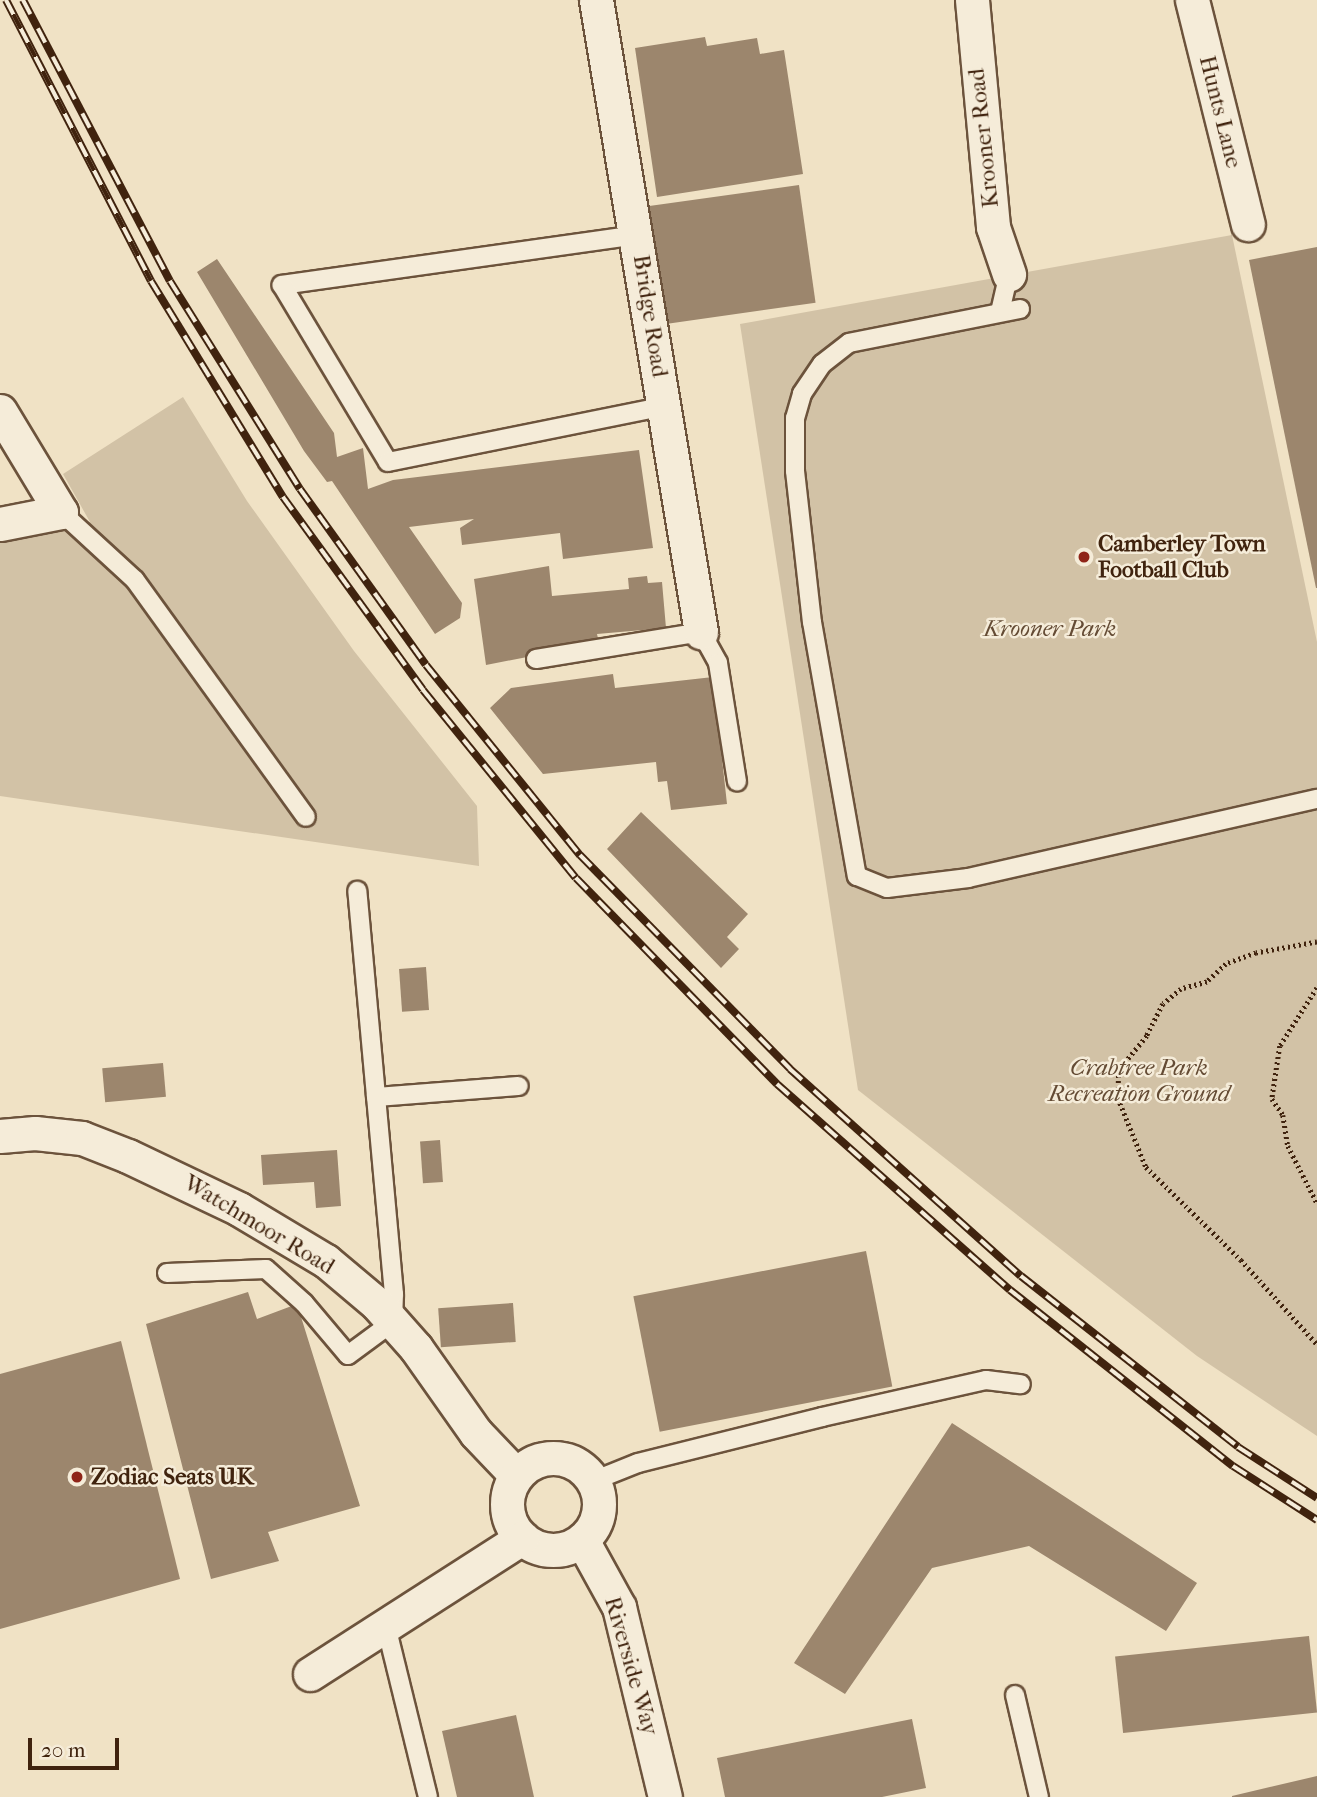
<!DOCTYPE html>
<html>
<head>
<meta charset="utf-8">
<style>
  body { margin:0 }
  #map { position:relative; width:1317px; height:1797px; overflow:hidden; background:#f0e2c5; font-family:"IM FELL French Canon",serif }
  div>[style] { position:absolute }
  .green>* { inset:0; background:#d2c2a6 }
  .building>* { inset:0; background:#9c866d; transform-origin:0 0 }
  .path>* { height:4.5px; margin-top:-2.25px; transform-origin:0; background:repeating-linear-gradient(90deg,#40230e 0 2px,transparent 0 5.5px) }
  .roads { filter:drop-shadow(2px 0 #6c533c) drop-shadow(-2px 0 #6c533c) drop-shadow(0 2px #6c533c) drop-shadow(0 -2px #6c533c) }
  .lane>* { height:18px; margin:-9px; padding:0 9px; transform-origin:9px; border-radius:9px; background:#f5ecd9 }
  .street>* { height:33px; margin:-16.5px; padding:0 16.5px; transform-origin:16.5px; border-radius:16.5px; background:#f5ecd9 }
  .street>.ring { margin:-16.5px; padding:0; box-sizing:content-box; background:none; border:33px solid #f5ecd9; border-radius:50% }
  .rail>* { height:8px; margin-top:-4px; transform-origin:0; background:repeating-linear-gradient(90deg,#f5ecd9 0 16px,#40230e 0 32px); box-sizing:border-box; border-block:2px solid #40230e }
  .dots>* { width:19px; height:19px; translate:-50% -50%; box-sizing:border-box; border:4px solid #f5ecd9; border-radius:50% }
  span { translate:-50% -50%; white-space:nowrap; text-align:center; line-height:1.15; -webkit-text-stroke:5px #f5ecd9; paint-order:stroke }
  .street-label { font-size:23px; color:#40230e }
  .poi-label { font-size:23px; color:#40230e; font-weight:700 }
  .left { translate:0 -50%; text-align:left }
  .park-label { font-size:23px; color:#644b34; font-style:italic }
  .scale { position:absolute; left:28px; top:1738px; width:91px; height:32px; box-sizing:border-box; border:4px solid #40230e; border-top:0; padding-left:9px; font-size:21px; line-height:24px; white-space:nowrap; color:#40230e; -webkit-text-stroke:5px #f5ecd9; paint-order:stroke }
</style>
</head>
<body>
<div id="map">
  <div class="green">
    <i style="clip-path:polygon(1232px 235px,1317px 642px,1317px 1436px,1197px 1356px,858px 1090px,740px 324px)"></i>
    <i style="clip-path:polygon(183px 397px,247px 501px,354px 651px,477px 806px,479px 866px,0 796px,0 537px,90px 522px,63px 474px)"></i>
  </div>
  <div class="building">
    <i style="clip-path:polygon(705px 37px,707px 46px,757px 38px,760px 54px,784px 50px,803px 174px,657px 197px,635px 48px)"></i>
    <i style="left:799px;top:185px;width:119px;height:153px;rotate:82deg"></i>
    <i style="clip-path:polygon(1317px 247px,1317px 588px,1316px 588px,1249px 260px)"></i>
    <i style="clip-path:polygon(217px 259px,334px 433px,337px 457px,363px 448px,368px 489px,393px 480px,639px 450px,653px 548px,563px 559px,560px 533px,462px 545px,460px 528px,474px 519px,409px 527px,462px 603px,460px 618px,435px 634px,332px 481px,327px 482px,304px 451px,197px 272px)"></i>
    <i style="clip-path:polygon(549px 566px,552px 596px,629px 589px,628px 578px,647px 576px,648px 583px,662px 582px,666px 628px,597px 634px,599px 643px,486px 665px,474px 579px)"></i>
    <i style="clip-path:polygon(613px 674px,615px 688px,713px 677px,727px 804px,671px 810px,667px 781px,658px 782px,656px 762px,543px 774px,490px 708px,511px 688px)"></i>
    <i style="clip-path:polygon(641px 812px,748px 914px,727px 937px,739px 949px,721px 968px,607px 849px)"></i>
    <i style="left:426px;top:967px;width:43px;height:27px;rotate:86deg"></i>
    <i style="left:163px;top:1063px;width:34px;height:61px;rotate:85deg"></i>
    <i style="left:440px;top:1140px;width:42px;height:20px;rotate:86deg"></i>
    <i style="clip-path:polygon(337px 1150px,341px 1206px,316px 1208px,314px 1182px,263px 1185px,261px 1155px)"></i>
    <i style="left:866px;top:1251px;width:138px;height:237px;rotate:79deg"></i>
    <i style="clip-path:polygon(248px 1292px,257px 1319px,297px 1304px,360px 1506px,268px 1532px,279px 1561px,211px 1579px,146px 1324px)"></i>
    <i style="left:513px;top:1303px;width:39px;height:75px;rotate:86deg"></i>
    <i style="clip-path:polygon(121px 1341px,180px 1579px,0 1629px,0 1374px)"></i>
    <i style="clip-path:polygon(952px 1423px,1197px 1583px,1166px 1631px,1029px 1546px,932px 1568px,845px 1694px,794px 1663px)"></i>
    <i style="left:1309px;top:1636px;width:77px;height:195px;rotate:84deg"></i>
    <i style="clip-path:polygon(516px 1715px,534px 1797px,457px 1797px,442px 1731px)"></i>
    <i style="clip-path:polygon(912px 1719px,926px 1788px,882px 1797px,725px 1797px,717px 1758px)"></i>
    <i style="clip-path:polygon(1317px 1776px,1317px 1797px,1232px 1797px,1232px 1796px)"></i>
  </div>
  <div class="path">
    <i style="left:1317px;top:942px;width:62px;rotate:169.8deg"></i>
    <i style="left:1256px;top:953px;width:32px;rotate:160deg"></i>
    <i style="left:1226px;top:964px;width:26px;rotate:137deg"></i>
    <i style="left:1207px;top:982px;width:27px;rotate:165deg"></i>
    <i style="left:1181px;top:989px;width:23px;rotate:140deg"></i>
    <i style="left:1163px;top:1004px;width:36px;rotate:117deg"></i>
    <i style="left:1147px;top:1036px;width:44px;rotate:129.5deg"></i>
    <i style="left:1119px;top:1070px;width:28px;rotate:92deg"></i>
    <i style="left:1118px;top:1098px;width:74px;rotate:67.9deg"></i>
    <i style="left:1146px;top:1167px;width:133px;rotate:44.4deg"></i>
    <i style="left:1241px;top:1260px;width:113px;rotate:47.9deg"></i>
    <i style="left:1317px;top:988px;width:69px;rotate:122.5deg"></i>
    <i style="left:1280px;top:1046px;width:54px;rotate:98.6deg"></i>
    <i style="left:1272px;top:1099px;width:19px;rotate:55deg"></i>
    <i style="left:1283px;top:1115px;width:31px;rotate:81deg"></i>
    <i style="left:1288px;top:1146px;width:64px;rotate:63deg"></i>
  </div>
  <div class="roads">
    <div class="lane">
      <i style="left:637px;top:235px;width:359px;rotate:172deg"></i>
      <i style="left:282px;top:285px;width:206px;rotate:59.1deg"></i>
      <i style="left:388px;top:462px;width:283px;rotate:-11.4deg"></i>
      <i style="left:1020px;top:309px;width:174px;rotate:168.8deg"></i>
      <i style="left:849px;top:343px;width:34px;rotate:142deg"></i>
      <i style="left:822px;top:364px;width:36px;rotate:124deg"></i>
      <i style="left:802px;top:394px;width:25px;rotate:106deg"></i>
      <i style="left:795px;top:418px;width:53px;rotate:90deg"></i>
      <i style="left:795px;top:471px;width:152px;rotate:83.6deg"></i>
      <i style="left:812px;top:622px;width:258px;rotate:80deg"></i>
      <i style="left:857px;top:876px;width:32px;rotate:22deg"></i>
      <i style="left:887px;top:888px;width:82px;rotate:-7deg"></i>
      <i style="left:968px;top:878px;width:358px;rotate:-12.8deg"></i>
      <i style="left:1000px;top:312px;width:39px;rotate:-77deg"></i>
      <i style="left:61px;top:512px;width:100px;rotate:42.6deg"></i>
      <i style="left:135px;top:580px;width:292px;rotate:54.2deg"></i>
      <i style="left:536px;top:659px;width:167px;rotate:-9.3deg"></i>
      <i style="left:701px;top:632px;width:35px;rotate:61deg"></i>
      <i style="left:718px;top:663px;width:120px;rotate:80.9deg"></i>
      <i style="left:376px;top:1097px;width:143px;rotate:-4.4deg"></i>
      <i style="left:167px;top:1273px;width:99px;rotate:-2.3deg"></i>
      <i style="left:266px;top:1269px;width:51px;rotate:41.8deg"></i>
      <i style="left:304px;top:1303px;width:68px;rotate:49.8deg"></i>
      <i style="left:348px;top:1355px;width:56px;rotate:-36.3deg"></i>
      <i style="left:393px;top:1322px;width:28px;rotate:-88deg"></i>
      <i style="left:394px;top:1294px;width:405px;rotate:-95.2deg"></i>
      <i style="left:593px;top:1481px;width:48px;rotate:-21.8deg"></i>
      <i style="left:638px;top:1463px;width:190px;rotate:-14deg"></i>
      <i style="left:822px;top:1417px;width:168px;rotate:-12.7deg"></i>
      <i style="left:986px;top:1380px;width:35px;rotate:7deg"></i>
      <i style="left:386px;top:1626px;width:176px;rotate:76.2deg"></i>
      <i style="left:1015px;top:1695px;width:105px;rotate:76.8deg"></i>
    </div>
    <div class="street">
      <i style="left:596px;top:0;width:641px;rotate:80.57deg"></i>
      <i style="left:972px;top:0;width:228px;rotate:84.7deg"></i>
      <i style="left:993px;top:227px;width:50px;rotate:71.2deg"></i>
      <i style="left:1192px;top:0;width:231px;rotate:76deg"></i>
      <i style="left:0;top:411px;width:118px;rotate:58.9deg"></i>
      <i style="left:61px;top:512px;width:62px;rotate:168.9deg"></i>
      <i style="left:0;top:1136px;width:35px;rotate:-5deg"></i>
      <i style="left:35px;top:1133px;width:47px;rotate:6.1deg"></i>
      <i style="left:82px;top:1138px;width:49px;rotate:21.4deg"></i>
      <i style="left:128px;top:1156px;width:123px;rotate:25.5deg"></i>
      <i style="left:239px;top:1209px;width:101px;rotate:30.9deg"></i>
      <i style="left:326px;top:1261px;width:67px;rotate:40.1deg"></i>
      <i style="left:377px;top:1304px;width:59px;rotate:48.4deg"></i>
      <i style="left:416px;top:1348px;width:104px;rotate:54.8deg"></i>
      <i style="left:476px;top:1433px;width:58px;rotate:46.4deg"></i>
      <i class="ring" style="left:507px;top:1458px;width:59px;height:59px"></i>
      <i style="left:582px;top:1540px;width:77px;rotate:61.1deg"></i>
      <i style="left:619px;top:1607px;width:195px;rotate:76.4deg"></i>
      <i style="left:310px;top:1674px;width:252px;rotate:-32.7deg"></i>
    </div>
  </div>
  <div class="rail">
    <i style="left:6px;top:0;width:316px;rotate:62.7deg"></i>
    <i style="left:151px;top:281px;width:253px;rotate:58.6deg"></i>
    <i style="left:283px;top:497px;width:238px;rotate:54deg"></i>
    <i style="left:423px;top:690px;width:242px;rotate:50.9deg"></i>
    <i style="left:576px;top:878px;width:288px;rotate:45.7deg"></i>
    <i style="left:777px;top:1084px;width:311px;rotate:41.5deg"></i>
    <i style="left:1010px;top:1290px;width:284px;rotate:38.3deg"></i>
    <i style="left:1233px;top:1466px;width:100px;rotate:32.7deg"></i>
    <i style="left:23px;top:0;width:317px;rotate:62.4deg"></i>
    <i style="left:170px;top:281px;width:245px;rotate:58deg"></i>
    <i style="left:300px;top:489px;width:216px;rotate:54.4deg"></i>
    <i style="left:426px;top:665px;width:245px;rotate:51deg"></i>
    <i style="left:580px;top:855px;width:300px;rotate:45.5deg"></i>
    <i style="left:790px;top:1069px;width:310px;rotate:41.9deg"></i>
    <i style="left:1021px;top:1276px;width:276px;rotate:38.2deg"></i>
    <i style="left:1238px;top:1447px;width:94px;rotate:32.8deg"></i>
  </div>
  <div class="dots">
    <i style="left:1084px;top:557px;background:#8f2418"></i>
    <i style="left:77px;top:1477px;background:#8f2418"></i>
  </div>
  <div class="street-label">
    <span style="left:1220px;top:112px;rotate:76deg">Hunts Lane</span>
    <span style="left:984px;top:138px;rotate:-96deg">Krooner Road</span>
    <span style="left:650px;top:316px;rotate:81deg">Bridge Road</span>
    <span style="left:259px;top:1225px;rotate:31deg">Watchmoor Road</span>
    <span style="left:631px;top:1666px;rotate:74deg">Riverside Way</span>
  </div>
  <div class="poi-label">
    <span class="left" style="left:1098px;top:557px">Camberley Town<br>Football Club</span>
    <span class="left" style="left:91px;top:1477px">Zodiac Seats UK</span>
  </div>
  <div class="park-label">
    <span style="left:1050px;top:629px">Krooner Park</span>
    <span style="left:1139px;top:1081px">Crabtree Park<br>Recreation Ground</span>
  </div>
  <div class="scale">20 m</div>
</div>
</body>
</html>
